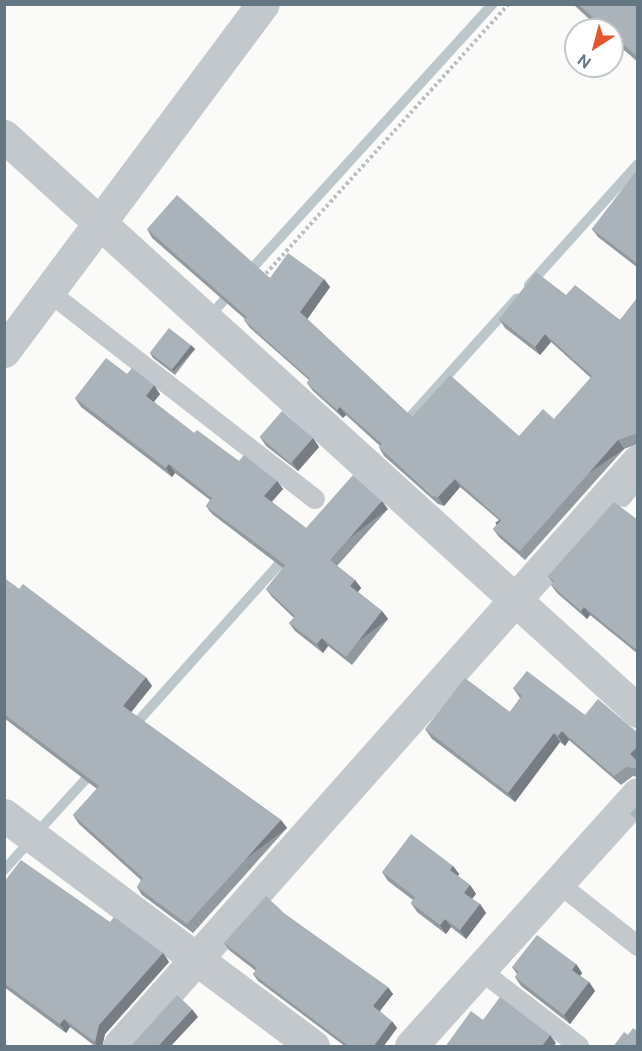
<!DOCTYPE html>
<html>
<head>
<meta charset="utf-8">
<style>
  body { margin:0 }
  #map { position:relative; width:642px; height:1051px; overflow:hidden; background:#fafaf8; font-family:"DM Sans",sans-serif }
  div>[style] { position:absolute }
  .stream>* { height:10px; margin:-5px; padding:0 5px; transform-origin:5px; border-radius:5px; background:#bbc7cb }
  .path>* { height:4px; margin-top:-2px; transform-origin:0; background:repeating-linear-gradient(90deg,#bbbfc2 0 3px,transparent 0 6px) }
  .lane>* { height:20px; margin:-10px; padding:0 10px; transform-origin:10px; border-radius:10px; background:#c3c8cc }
  .street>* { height:33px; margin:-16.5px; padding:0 16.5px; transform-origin:16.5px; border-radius:16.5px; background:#c3c8cc }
  .wall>* { inset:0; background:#929a9f }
  .shaded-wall>* { inset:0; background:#777d82; transform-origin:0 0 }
  .building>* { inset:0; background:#aab3b9; transform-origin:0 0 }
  span { translate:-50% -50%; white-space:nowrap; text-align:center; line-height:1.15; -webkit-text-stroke:6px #fff; paint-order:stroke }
  .frame { position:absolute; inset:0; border:6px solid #657683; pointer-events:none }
  .north { position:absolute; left:564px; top:18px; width:60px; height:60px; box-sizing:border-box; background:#fff; border:2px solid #c1c8cd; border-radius:50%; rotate:216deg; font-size:16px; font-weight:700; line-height:24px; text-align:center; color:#657683 }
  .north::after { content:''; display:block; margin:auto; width:21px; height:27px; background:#e4572e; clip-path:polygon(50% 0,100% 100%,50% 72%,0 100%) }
</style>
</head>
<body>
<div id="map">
  <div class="stream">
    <i style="left:246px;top:275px;width:367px;rotate:-47.7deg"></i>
    <i style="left:529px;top:285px;width:163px;rotate:-48deg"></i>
    <i style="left:218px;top:307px;width:21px;rotate:-49deg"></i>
    <i style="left:401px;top:427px;width:173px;rotate:-48deg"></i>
    <i style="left:624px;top:502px;width:21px;rotate:-49deg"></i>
    <i style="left:132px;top:728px;width:234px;rotate:-48.1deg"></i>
    <i style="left:43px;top:826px;width:74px;rotate:-47.7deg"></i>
    <i style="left:4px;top:870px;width:31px;rotate:-48deg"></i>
  </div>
  <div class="path">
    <i style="left:262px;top:278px;width:369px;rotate:-48deg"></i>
  </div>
  <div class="lane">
    <i style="left:49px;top:292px;width:337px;rotate:37.9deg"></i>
    <i style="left:558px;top:883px;width:102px;rotate:38.2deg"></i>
    <i style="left:480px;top:970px;width:125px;rotate:37.5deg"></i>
  </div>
  <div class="street">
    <i style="left:4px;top:136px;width:856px;rotate:42.21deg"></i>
    <i style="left:4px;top:351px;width:433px;rotate:-53.3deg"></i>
    <i style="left:4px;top:815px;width:386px;rotate:36.8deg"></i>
    <i style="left:119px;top:1046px;width:782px;rotate:-48.42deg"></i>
    <i style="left:411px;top:1046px;width:339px;rotate:-48deg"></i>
  </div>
  <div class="wall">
    <i style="clip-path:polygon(573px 4px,638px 4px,638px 62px,612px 40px,612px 30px,601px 30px)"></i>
    <i style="clip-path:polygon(638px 169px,638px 268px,598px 237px,592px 229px)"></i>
    <i style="clip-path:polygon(147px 229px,270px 278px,324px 279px,330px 287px,307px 319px,412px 417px,519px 436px,554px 419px,591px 378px,551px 342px,540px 355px,505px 328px,499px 319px,566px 295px,620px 320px,638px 297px,638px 444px,624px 449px,525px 560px,499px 537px,493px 529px,500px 521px,460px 487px,444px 506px,438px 504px,384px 456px,379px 447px,380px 446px,346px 415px,343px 418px,313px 391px,307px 383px,309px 380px,250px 328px,244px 320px,245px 319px,152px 238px)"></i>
    <i style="clip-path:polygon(195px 349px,175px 375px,153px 358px,150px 353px)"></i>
    <i style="clip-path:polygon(127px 374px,160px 394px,154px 402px,194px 433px,239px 461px,277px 481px,283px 489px,272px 502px,306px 528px,388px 509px,337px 566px,355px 580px,361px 588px,358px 592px,382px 611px,388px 619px,352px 665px,328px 646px,323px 653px,295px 631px,289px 623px,294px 618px,272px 597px,266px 589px,283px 568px,212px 514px,206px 506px,210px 500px,175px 473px,172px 477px,81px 407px,75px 398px)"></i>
    <i style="clip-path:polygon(260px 437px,313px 438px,319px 447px,298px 471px,266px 446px)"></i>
    <i style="clip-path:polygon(638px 520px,638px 654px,590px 615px,587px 619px,557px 593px,551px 585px,553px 583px,548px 576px)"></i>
    <i style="clip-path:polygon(4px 578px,152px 686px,131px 712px,281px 820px,287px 828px,193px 933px,142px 895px,137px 887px,141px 880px,79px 824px,73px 815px,97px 789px,4px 718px)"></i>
    <i style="clip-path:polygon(513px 688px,585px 715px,638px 733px,638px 777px,633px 776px,621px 785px,569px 740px,565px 746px,560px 742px,515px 802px,432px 739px,425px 729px,510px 712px,520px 698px)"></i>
    <i style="clip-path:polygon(453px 866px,459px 874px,458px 876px,470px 885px,476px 894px,472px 899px,480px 904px,486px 913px,466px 939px,451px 927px,446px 934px,417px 912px,411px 903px,413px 900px,388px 881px,382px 872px)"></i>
    <i style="clip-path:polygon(4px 882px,110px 922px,163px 953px,169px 962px,105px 1034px,102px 1047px,96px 1047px,70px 1027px,66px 1033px,4px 987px)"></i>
    <i style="clip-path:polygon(285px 914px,393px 994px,380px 1011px,397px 1028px,383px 1047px,346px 1047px,258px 981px,253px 974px,256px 971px,229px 950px,224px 943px)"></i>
    <i style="clip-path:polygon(576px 964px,582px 973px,580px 976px,589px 982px,595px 991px,570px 1024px,521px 986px,515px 977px,517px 974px,512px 967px)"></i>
  </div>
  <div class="shaded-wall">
    <i style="clip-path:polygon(324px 279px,330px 287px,306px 321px,300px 312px)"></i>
    <i style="clip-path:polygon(545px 334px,551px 342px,540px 355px,535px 347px)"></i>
    <i style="left:191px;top:345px;width:6px;height:31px;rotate:45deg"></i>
    <i style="clip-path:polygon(154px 385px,160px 394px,152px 404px,146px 396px)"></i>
    <i style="left:340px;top:407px;width:10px;height:4px;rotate:53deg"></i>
    <i style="clip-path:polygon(313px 438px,319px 447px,298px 471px,292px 462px)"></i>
    <i style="left:618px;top:440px;width:11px;height:148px;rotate:56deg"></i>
    <i style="clip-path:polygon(169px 464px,175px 473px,172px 477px,166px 468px)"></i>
    <i style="clip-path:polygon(455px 479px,460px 487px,444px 506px,438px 497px)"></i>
    <i style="clip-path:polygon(277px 481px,283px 489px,269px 504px,264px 496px)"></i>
    <i style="left:382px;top:501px;width:10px;height:79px;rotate:53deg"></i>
    <i style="clip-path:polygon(355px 580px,361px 588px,356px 594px,350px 586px)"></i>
    <i style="clip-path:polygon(584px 607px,590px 615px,587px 619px,581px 611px)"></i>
    <i style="left:382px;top:611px;width:10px;height:58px;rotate:53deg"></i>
    <i style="clip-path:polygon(322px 638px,328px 646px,323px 653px,317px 644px)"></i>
    <i style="clip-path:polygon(146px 677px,152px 686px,129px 715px,123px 706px)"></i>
    <i style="clip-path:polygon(562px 731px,569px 740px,565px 746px,558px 736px)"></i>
    <i style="clip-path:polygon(554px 733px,560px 742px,515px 802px,508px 793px)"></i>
    <i style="clip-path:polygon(638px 746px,638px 763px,630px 754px)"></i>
    <i style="left:281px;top:820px;width:10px;height:140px;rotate:53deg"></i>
    <i style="clip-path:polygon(453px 866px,459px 874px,456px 878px,450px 870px)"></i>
    <i style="clip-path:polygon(470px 885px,476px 894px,470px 901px,464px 893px)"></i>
    <i style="clip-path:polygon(480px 904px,486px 913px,466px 939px,460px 930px)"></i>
    <i style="clip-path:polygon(445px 919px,451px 927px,446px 934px,440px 925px)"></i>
    <i style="clip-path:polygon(163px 953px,169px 962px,105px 1034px,102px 1047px,98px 1047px,95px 1042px,99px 1025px)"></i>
    <i style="clip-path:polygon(576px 964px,582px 973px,578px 979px,572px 970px)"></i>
    <i style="clip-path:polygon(589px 982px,595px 991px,570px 1024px,564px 1015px)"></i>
    <i style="clip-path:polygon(388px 987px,393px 994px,378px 1013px,373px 1006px)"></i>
    <i style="clip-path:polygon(192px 1009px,198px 1017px,170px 1047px,158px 1047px,158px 1046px)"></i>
    <i style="clip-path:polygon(64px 1019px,70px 1027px,66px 1033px,60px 1024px)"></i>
    <i style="clip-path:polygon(392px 1021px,397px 1028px,383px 1047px,373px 1047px)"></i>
    <i style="clip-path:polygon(550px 1035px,556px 1043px,553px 1047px,541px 1047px)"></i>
  </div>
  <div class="building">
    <i style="clip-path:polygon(578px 4px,638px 4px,638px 57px,612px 35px,612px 30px,607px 30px)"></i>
    <i style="clip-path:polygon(638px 169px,638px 264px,592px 229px)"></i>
    <i style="clip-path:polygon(177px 195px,270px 278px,288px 253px,324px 279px,300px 312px,412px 417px,450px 375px,519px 436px,543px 409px,554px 419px,592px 376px,545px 334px,535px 347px,499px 319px,536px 272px,566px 295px,575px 285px,620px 320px,638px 297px,638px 432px,635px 434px,618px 440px,520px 551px,493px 529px,501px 520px,455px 479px,438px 497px,432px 496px,379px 447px,382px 444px,340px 407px,337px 410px,307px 383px,310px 379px,244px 320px,247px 317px,147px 229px)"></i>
    <i style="left:169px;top:328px;width:28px;height:31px;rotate:38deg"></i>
    <i style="clip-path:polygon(106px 358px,127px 374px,132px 368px,154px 385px,146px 396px,194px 433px,197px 430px,239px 461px,244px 455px,277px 481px,264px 496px,306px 528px,353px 475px,382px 501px,330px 560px,355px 580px,350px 586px,382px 611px,346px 657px,322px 638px,317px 644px,289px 623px,295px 616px,266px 589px,285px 565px,206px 506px,212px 498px,169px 464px,166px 468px,75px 398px)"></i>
    <i style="left:282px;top:411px;width:41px;height:34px;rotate:41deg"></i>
    <i style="clip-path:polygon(614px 502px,638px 520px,638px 651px,584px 607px,581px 611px,551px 585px,554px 581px,548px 576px)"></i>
    <i style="clip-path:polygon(4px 578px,19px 589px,23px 584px,146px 677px,123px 706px,281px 820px,187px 924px,137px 887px,143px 878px,73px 815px,99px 786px,4px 714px)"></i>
    <i style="clip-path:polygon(527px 671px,585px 715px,598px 699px,638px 733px,638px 746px,630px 754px,638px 762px,638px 769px,626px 767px,614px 776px,562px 731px,558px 736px,554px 733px,508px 793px,425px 729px,465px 678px,510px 712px,522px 696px,513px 688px)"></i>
    <i style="clip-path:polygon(638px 805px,638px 821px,630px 814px)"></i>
    <i style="clip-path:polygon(411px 834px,453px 866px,450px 870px,470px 885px,464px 893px,480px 904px,460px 930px,445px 919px,440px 925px,411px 903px,415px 897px,382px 872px)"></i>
    <i style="clip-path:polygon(21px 860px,110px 922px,114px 917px,163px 953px,99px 1025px,95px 1042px,64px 1019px,60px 1024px,4px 983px,4px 882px)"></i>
    <i style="clip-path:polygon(266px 896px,285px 914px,388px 987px,373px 1006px,392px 1021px,373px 1047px,350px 1047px,253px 974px,257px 968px,224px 943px)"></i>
    <i style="clip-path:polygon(537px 935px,576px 964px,572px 970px,589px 982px,564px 1015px,515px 977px,519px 972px,512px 967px)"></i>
    <i style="clip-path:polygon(177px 995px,192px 1009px,158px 1046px,159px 1047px,130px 1047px)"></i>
    <i style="clip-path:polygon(500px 997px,550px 1035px,541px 1047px,445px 1047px,471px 1011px,483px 1020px)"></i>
    <i style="clip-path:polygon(633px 1028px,638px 1032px,638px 1047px,613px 1047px,624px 1032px,628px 1035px)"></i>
  </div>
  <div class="frame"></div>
  <div class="north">N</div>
</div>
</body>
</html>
